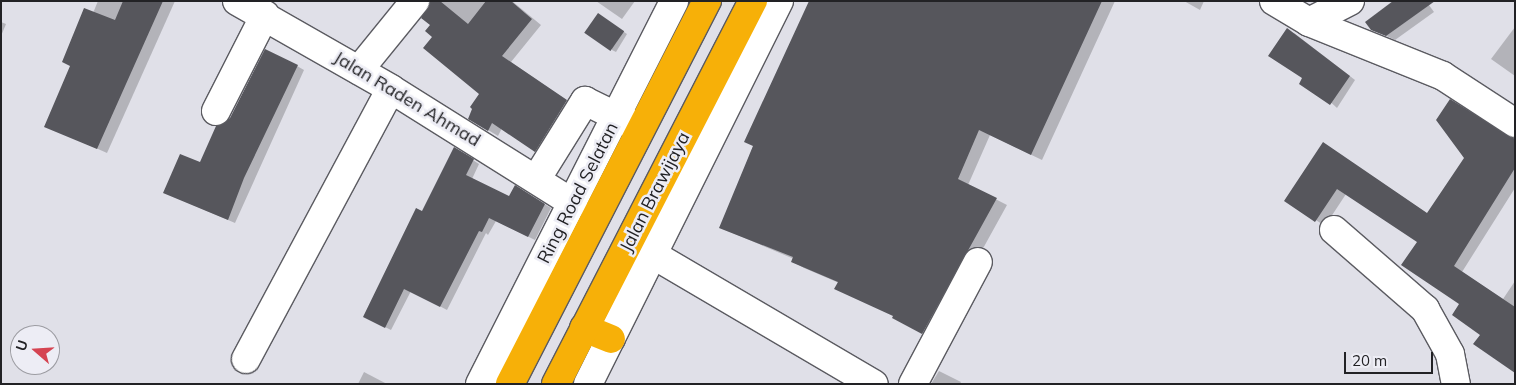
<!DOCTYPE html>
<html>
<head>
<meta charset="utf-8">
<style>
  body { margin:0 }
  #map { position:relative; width:1516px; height:385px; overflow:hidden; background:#e0e0e8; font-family:Mulish,sans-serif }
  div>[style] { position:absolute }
  .shadow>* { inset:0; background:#0003 }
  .building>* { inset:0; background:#56565c; transform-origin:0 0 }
  .roads { filter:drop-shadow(1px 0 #5b5b61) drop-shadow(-1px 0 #5b5b61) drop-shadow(0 1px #5b5b61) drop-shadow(0 -1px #5b5b61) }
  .minor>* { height:28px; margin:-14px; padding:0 14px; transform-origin:14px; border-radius:14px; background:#fff }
  .highway>* { height:28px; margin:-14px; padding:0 14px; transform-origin:14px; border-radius:14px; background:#f7b008 }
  span { translate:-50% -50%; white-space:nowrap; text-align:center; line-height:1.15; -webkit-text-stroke:5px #ededf5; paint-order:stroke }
  .street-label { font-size:18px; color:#222225 }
  .frame { position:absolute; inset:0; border:2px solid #222225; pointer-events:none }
  .north { position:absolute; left:10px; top:325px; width:50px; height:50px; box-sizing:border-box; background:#ededf5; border:1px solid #9c9ca2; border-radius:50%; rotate:289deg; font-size:14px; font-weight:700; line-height:20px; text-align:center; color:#222225 }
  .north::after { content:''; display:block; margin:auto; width:18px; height:22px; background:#d54452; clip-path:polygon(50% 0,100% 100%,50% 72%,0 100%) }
  .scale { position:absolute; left:1344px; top:352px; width:89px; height:22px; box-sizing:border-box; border:2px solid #222225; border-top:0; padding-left:6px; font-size:15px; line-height:18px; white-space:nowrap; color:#222225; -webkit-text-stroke:4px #ededf5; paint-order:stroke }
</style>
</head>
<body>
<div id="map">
  <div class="shadow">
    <i style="clip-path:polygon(98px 1px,175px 1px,107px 153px,46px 126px)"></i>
    <i style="clip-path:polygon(431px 1px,512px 1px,541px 25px,511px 62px,576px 107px,545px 156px,502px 128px,498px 136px,488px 130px,481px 94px,434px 37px)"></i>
    <i style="clip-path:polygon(596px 1px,635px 1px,622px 19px)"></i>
    <i style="clip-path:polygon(810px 1px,1115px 1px,1042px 160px,990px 135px,968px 185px,1007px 205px,933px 339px,839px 283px,804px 268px,793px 262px,794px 259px,721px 228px)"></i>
    <i style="clip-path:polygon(1184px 1px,1204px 1px,1200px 10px)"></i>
    <i style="clip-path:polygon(1426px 1px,1434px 12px,1395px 40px,1372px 29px)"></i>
    <i style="clip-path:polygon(602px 17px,627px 34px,616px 52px,612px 50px)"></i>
    <i style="clip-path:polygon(1px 22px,6px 24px,1px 36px)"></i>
    <i style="clip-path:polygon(1515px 27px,1515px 76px,1491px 59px)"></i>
    <i style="clip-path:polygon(1294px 33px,1355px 80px,1337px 108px,1304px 78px)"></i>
    <i style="clip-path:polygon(297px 66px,304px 70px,235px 223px,165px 193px,201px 164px)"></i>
    <i style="clip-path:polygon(1515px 141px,1515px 188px,1462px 272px,1503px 299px,1515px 281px,1515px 371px,1482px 334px,1418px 242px,1346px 194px,1325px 226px,1285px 200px,1324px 144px,1428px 214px)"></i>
    <i style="clip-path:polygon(454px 148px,479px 164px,472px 179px,509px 198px,515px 187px,551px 208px,535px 240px,496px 221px,488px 235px,486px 233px,447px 310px,411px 291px,391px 330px,371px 320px)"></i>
    <i style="clip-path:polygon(939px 371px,961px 382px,960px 384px,931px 384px)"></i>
    <i style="clip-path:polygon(364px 372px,387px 384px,358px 384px)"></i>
  </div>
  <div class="building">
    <i style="clip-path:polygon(123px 1px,163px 1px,97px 149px,44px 127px,70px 66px,62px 62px,84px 8px,115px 20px)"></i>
    <i style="clip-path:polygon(430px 1px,440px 1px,468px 24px,486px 1px,511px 1px,532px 19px,502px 56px,567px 100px,535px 152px,492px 123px,488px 131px,468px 119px,472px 109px,470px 107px,479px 94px,423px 48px,432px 37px,425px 31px,430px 25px,421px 18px)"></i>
    <i style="clip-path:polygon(809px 1px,1102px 1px,1031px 155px,979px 130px,958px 179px,997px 198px,922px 334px,892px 318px,893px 316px,834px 289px,838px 282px,791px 262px,793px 257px,719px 228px,753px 146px,744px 142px)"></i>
    <i style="clip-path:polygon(1393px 1px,1435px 1px,1386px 36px,1371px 30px,1365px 22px)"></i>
    <i style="left:598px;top:13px;width:32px;height:24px;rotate:35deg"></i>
    <i style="clip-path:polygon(1287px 28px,1350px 76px,1330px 105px,1299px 84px,1302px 78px,1268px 56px)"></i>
    <i style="clip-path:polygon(265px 49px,298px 65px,244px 178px,228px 220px,163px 193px,180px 154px,200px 162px,216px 126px,230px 118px)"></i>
    <i style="clip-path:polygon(1450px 99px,1515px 139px,1515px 168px,1454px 266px,1515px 307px,1515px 373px,1473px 344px,1480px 335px,1452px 315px,1459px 304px,1401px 265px,1417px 242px,1337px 189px,1315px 222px,1284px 201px,1323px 142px,1427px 213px,1464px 158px,1436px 120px)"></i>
    <i style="clip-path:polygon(454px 147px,474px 159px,466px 175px,509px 196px,515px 185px,545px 204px,528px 237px,489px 218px,482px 232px,479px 231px,440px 307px,404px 289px,385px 328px,363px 317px,416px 208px,422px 211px)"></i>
  </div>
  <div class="roads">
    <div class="minor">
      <i style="left:237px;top:1px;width:177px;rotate:29.7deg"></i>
      <i style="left:391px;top:89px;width:215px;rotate:32.1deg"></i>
      <i style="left:1274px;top:1px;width:41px;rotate:31deg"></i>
      <i style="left:1309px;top:22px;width:144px;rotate:21.9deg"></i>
      <i style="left:1443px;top:76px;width:86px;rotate:33.1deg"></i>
      <i style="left:1309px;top:22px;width:46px;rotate:-27.1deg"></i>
      <i style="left:359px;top:70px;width:89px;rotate:-50.9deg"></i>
      <i style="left:216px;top:111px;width:108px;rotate:-63deg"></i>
      <i style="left:537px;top:178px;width:91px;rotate:-58.1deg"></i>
      <i style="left:585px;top:101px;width:52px;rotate:26.1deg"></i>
      <i style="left:1334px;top:230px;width:121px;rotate:41deg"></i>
      <i style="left:1425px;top:309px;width:51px;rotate:60.9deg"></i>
      <i style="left:1450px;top:354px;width:31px;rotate:79deg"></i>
      <i style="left:652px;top:254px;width:257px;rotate:30.4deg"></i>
      <i style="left:246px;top:359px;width:306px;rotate:-61.8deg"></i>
      <i style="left:480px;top:384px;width:429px;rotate:-63.1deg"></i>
      <i style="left:588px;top:384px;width:428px;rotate:-63.5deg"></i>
      <i style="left:913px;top:384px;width:138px;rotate:-62deg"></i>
    </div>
    <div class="highway">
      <i style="left:584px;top:328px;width:29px;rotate:22deg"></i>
      <i style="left:510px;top:384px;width:431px;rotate:-62.8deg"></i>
      <i style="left:556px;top:384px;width:431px;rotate:-62.8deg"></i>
    </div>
  </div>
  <div class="street-label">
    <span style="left:407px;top:99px;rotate:31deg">Jalan Raden Ahmad</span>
    <span style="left:655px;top:192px;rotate:-63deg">Jalan Brawijaya</span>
    <span style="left:578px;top:193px;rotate:-63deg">Ring Road Selatan</span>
  </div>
  <div class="frame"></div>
  <div class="north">U</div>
  <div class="scale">20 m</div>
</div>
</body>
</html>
